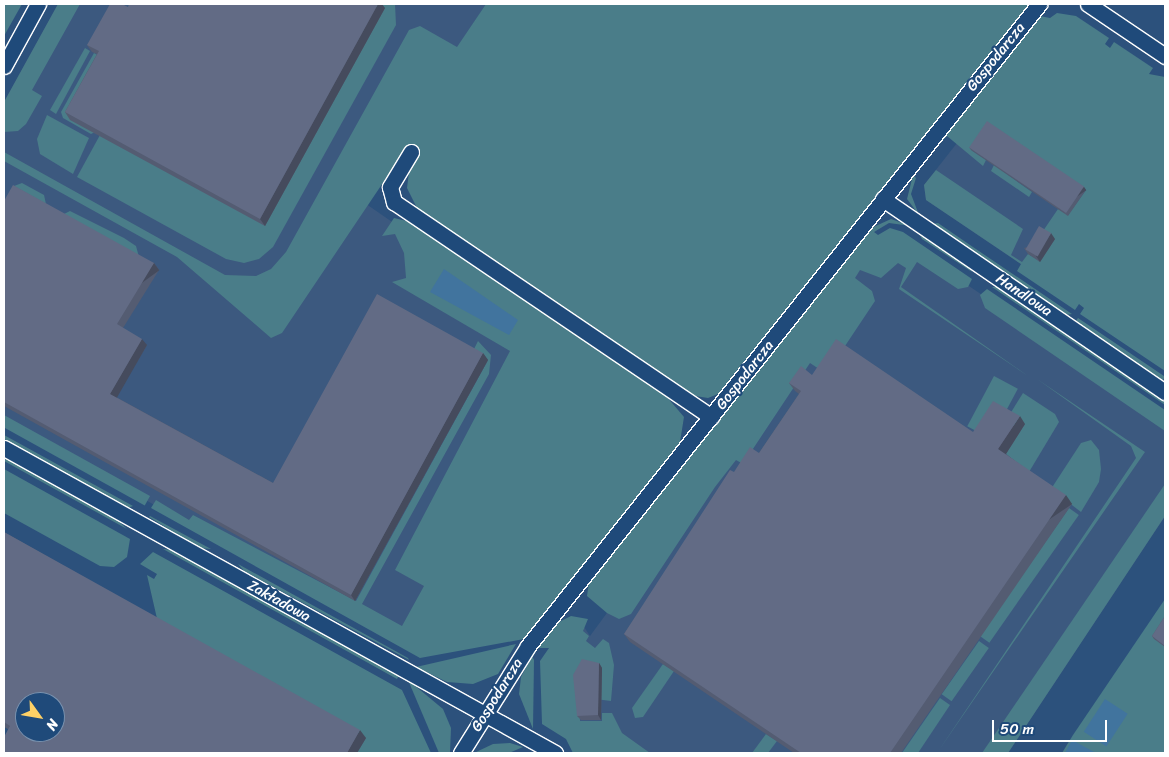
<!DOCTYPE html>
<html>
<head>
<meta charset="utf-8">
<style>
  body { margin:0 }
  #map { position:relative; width:1169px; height:757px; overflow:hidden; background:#2c517c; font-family:Sriracha,sans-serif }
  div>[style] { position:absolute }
  .built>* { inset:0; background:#3c597f }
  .green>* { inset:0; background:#4a7d89; transform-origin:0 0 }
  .water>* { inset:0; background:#41749e; transform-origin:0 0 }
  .roads { filter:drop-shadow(1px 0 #fff) drop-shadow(-1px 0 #fff) drop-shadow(0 1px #fff) drop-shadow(0 -1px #fff) }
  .minor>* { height:15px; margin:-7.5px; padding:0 7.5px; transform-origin:7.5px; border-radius:7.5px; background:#1f4a7a }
  .wall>* { inset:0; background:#545c72 }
  .shaded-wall>* { inset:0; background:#454b5d; transform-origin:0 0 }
  .building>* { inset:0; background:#626b85; transform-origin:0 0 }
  span { translate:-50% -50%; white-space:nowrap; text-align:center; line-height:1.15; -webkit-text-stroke:4.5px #1f4a7a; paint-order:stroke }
  .street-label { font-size:15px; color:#fff }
  .frame { position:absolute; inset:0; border:5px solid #fff; pointer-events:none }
  .north { position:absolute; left:15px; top:692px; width:50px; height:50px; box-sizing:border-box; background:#1f4a7a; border:1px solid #7992af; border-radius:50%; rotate:122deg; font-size:14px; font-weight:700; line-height:20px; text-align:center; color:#fff }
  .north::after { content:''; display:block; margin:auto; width:18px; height:22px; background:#ffd166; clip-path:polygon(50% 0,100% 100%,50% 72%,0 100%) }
  .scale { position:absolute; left:992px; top:720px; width:115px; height:22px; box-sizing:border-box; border:2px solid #fff; border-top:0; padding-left:6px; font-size:15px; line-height:18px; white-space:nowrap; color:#fff; -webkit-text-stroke:4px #1f4a7a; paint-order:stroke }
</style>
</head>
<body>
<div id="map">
  <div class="built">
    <i style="clip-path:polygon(58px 4px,486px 4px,359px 199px,528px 316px,421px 652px,4px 422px,4px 102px)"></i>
    <i style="clip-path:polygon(990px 101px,1100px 186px,1040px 277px,926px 200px,924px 185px)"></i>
    <i style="clip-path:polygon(880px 241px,969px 286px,1165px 419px,1165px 516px,1008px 753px,603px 753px,562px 731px,579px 619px,590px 636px)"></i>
  </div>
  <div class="green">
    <i style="clip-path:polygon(4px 4px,22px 4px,4px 36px)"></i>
    <i style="clip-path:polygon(58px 4px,80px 4px,32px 90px,42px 96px,26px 124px,18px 131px,4px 132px,4px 102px)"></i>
    <i style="clip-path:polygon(378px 4px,395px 4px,396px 25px,273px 247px,259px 259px,244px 263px,226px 259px,77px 177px,100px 135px)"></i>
    <i style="clip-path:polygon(486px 4px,1029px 4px,718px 394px,708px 398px,689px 395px,418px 210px,407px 188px,409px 172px,420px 151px,409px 144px,282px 333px,271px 338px,177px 257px,4px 161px,4px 152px,225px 275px,256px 276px,271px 269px,286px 252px,409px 30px,420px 26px,457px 47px)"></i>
    <i style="clip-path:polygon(1057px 13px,1076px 16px,1109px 38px,1105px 44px,1110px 48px,1114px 42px,1153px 68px,1149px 74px,1165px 77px,1165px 371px,1080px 314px,1084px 308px,1079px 304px,1075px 310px,1017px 271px,1021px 264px,926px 200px,924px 185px,936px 170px,1023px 229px,1011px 255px,1022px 262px,1028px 254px,1040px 261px,1043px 231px,1058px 209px,1068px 215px,1086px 190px,971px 150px,986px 160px,983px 166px,947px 136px,938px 146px,1040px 16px,1050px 18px)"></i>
    <i style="clip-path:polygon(85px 48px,90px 51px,56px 114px,50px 110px)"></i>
    <i style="clip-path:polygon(94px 53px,105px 59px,95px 132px,91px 134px,63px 118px,61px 112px)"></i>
    <i style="clip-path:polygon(47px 115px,89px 138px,73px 174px,40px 154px,37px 139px)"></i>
    <i style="clip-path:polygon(994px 165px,1032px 192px,1029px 197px,991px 171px)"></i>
    <i style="clip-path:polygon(913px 175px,916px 178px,911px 194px,919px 215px,907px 199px)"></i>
    <i style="clip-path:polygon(22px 183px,44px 195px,46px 204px,14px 186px)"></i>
    <i style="clip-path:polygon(70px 211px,124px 238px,136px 246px,139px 257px,64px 214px)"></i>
    <i style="clip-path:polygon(394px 218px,411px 222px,667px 397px,684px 417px,680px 442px,524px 639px,420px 658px,151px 508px,156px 500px,189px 520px,193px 515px,356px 601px,488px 360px,473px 351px,478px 341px,491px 355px,489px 374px,362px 604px,402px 626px,424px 586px,395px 570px,510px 351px,392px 282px,406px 278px,404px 253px,395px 234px,382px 236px)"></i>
    <i style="clip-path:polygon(891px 219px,911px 226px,889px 223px,874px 232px,878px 235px,890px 228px,903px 232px,972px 279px,968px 287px,958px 289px,917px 262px,901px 287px,1028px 376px,899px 289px,906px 268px,898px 263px,881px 278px,860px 270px,855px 278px,872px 291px,875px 301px,843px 349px,825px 373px,810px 363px,743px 464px,736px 460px,715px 487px,631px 614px,619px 619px,607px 613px,587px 596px,589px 582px,869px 229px)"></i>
    <i style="clip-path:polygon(938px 223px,970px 245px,1072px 314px,1066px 315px,932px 224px)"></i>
    <i style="clip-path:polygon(920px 235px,966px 264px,972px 272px,922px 239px)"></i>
    <i style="clip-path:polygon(992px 287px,999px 287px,1165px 399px,1165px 405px)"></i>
    <i style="clip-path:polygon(987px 289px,1165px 410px,1165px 431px,985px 308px,980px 295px)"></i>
    <i style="left:1078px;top:318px;width:105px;height:6px;rotate:34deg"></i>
    <i style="left:994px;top:376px;width:27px;height:57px;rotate:28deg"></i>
    <i style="clip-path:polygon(1037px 379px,1145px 452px,937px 753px,1136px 458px,1131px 446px)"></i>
    <i style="clip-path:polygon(1023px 393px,1055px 414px,1059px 422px,1029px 472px,992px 443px)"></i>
    <i style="left:4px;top:415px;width:167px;height:11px;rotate:29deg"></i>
    <i style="clip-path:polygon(4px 435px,133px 506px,128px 508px,4px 439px)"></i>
    <i style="clip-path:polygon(1091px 440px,1099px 450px,1101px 469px,1099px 482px,1081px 512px,1051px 489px,1081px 443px)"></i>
    <i style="clip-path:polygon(4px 456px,114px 517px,127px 529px,4px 461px)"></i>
    <i style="clip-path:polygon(4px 469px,130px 539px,127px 557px,114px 567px,100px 566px,4px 513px)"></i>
    <i style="clip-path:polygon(1165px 484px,1165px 516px,1008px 753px,982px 753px)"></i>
    <i style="left:1069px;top:508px;width:12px;height:156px;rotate:35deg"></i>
    <i style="clip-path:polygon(149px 517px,150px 516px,211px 549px,200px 548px)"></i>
    <i style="clip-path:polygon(163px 549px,173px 550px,399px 675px,397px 679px)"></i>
    <i style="clip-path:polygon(153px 552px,402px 690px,431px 753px,357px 753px,158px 623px,147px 575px,154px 579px,157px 574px,140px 564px)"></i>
    <i style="clip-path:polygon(238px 564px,408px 658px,409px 660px,244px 571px)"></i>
    <i style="clip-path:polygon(1165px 599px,1165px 753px,1062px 753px,1073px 735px)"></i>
    <i style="clip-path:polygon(571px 616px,588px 619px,583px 631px,589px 636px,586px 641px,595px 648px,603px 639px,609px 643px,614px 665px,611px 701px,579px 697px,580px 721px,602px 721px,602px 713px,612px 713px,622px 733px,650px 753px,573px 753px,566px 739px,542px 724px,540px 661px,549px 648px,537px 648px,557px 623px)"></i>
    <i style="left:979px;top:641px;width:12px;height:65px;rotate:35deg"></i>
    <i style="clip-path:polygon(516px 644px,498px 674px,473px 684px,447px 682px,416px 667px)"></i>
    <i style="clip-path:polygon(532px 656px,534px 660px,533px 729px,519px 694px,521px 677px)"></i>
    <i style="clip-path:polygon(663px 664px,674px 671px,643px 717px,635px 718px,632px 708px)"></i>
    <i style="clip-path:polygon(408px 680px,443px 709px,451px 728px,450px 753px,439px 753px)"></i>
    <i style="clip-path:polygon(940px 698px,950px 705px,918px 753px,902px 753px)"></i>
    <i style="clip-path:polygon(766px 734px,777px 741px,768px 753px,752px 753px)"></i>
    <i style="clip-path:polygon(510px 743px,523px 747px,509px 753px,474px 753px,493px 744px)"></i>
  </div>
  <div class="water">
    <i style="clip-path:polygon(444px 269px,518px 320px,509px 335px,430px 292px)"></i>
    <i style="left:1105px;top:699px;width:27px;height:39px;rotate:33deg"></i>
    <i style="clip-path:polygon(1072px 740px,1096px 753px,1065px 753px)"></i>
  </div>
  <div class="roads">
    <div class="minor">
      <i style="left:1088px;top:4px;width:93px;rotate:34deg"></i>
      <i style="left:4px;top:66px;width:71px;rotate:-61.3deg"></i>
      <i style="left:411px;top:152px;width:41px;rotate:121deg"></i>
      <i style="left:390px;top:187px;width:16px;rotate:75deg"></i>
      <i style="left:394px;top:202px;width:383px;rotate:34.1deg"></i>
      <i style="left:883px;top:199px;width:342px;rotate:34.4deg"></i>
      <i style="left:4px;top:448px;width:630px;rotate:28.97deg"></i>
      <i style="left:461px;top:753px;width:126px;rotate:-57.9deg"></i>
      <i style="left:528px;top:646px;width:821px;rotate:-51.48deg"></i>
    </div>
  </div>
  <div class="wall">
    <i style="clip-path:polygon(128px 7px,385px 8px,265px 226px,70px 120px,65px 112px,97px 54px,92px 52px,87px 45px)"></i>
    <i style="clip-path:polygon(969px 147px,1084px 187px,1086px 190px,1068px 216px,971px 150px)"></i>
    <i style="clip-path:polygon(4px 201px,154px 263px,159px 270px,123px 328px,147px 345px,116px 397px,273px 483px,483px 353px,488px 360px,355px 601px,4px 406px)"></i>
    <i style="clip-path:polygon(1055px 239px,1040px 262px,1028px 254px,1024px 248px)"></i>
    <i style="clip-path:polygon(812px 375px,973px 432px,1025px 424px,1006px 454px,1072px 504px,901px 753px,794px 753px,630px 642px,624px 634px,734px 472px,759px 453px,799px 394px,795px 391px,789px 383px)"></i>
    <i style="clip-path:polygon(4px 532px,366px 738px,357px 753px,4px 753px,8px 729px,4px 727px)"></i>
    <i style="clip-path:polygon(1165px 616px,1165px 647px,1154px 639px,1152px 636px)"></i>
    <i style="clip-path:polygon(599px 663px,602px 668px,601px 720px,581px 720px,577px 716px)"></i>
  </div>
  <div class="shaded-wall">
    <i style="clip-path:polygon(378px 4px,382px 4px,385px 8px,265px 226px,260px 219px)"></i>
    <i style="left:1084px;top:187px;width:4px;height:32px;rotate:56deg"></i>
    <i style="clip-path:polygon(1051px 233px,1055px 239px,1040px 262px,1036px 256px)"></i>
    <i style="left:154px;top:263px;width:9px;height:71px;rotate:54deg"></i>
    <i style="clip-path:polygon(142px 339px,147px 345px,115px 401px,110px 394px)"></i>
    <i style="clip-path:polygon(483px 353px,488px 360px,355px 601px,351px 595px)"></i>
    <i style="clip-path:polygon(1020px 416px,1025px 424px,1004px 457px,998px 449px)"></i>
    <i style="left:1066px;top:495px;width:11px;height:312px;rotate:56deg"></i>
    <i style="clip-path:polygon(599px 663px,602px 668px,601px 720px,598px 715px)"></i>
    <i style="clip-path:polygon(360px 730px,366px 738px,357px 753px,347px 753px)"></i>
  </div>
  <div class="building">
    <i style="clip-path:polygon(110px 4px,122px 4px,128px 7px,129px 4px,378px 4px,260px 219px,65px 112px,99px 51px,87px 45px)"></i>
    <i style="left:987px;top:121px;width:117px;height:32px;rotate:34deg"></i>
    <i style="clip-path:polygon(13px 185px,154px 263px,117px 324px,142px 339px,110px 394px,273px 483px,377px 294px,483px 353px,351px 595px,4px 402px,4px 201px)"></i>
    <i style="left:1039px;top:226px;width:14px;height:27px;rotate:30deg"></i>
    <i style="clip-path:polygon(836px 339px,973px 432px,993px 401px,1020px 416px,998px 449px,1066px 495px,890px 753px,801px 753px,624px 634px,730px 470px,734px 472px,750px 447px,759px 453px,801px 391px,789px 383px,801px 366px,812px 375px)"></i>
    <i style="clip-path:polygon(evenodd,4px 532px,360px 730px,347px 753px,4px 753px,4px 737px,10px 726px,4px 722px,4px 532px,25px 702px,55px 702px,55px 732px,25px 732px,25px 702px)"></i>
    <i style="clip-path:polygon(1165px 616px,1165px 646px,1152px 636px)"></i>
    <i style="clip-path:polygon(582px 659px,599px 663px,598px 715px,577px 716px,573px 675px)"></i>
  </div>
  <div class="street-label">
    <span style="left:996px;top:57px;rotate:-51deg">Gospodarcza</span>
    <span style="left:1024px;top:295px;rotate:34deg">Handlowa</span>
    <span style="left:745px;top:375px;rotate:-52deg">Gospodarcza</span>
    <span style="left:279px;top:601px;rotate:29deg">Zakładowa</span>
    <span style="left:497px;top:695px;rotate:-58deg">Gospodarcza</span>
  </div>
  <div class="frame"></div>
  <div class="north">N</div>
  <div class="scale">50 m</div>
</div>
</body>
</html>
